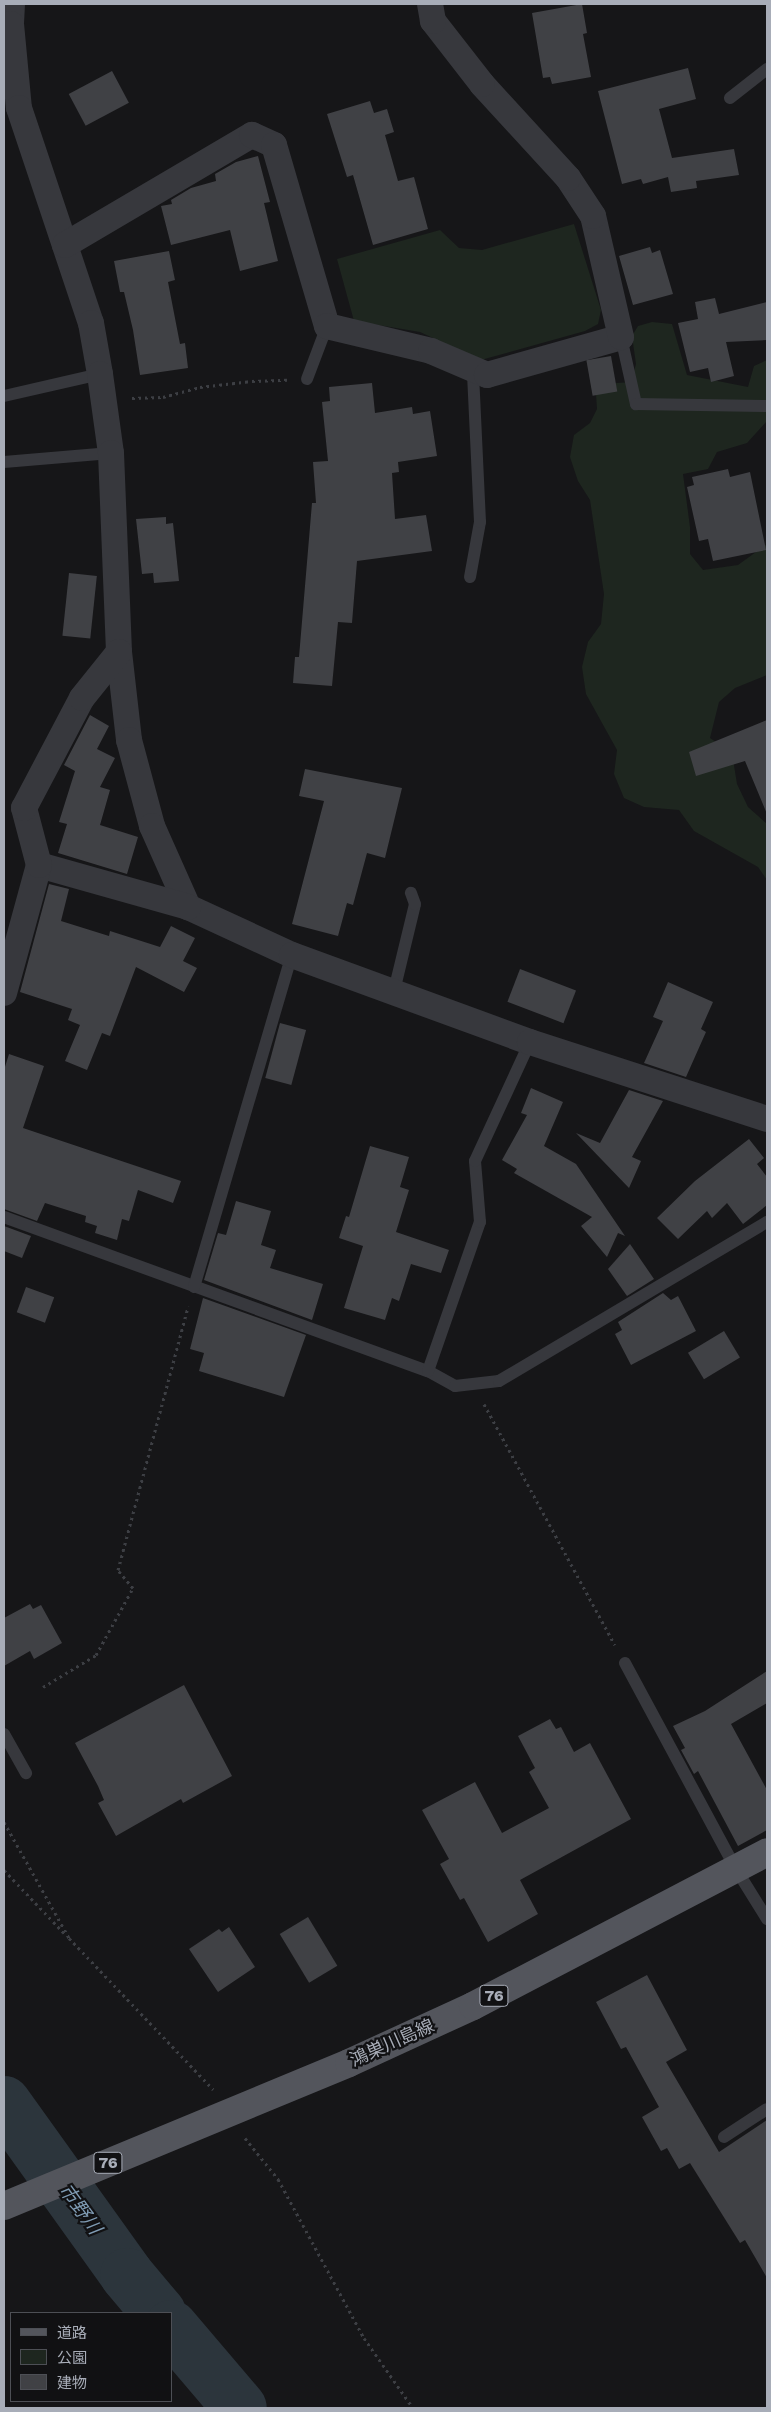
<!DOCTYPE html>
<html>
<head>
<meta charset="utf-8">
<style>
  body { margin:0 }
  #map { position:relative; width:771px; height:2412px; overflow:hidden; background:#161618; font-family:"Work Sans","Noto Sans JP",sans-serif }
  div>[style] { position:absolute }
  .green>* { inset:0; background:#1e261f }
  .river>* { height:54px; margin:-27px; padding:0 27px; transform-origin:27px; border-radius:27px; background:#2c353c }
  .building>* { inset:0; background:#404145; transform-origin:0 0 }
  .path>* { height:3px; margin-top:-1.5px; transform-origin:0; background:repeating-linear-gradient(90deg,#3d3f44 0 2.5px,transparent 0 6.5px) }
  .lane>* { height:12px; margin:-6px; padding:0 6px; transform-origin:6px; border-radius:6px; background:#37383d }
  .street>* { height:26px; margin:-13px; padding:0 13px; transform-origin:13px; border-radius:13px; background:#37383d }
  .primary>* { height:28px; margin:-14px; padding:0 14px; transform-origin:14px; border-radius:14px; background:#53555c }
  span { translate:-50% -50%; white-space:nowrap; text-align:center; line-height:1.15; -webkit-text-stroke:4.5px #111113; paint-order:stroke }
  .shield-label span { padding:1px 4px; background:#111113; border:1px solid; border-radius:4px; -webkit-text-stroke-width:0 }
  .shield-label { font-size:16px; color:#a8adb8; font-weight:700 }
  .street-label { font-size:18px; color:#a8adb8 }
  .water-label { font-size:19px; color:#7f9bb3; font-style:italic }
  .frame { position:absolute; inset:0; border:5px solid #a8adb8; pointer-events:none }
  .legend { position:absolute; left:10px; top:2312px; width:162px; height:90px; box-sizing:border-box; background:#111113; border:1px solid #4d4f55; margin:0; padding:6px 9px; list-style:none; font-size:15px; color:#a8adb8 }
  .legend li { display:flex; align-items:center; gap:10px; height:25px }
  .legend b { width:25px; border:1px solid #4d4f55 }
</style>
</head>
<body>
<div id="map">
  <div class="green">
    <i style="clip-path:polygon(574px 224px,601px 310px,598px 324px,585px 331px,481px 360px,420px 332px,354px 321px,337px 259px,440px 230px,459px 248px,482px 250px)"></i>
    <i style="clip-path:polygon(652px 322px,672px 324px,687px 375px,748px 387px,754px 366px,767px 360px,767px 421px,747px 443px,717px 452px,708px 469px,683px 474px,690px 527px,690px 554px,703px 570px,738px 565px,767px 544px,767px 675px,735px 688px,719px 702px,710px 738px,732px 753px,737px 784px,748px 807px,767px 824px,767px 880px,758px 867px,694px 831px,679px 810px,644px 807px,624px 798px,614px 774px,617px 750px,586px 694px,582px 667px,588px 642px,601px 624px,604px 594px,590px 500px,578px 481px,570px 457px,574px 435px,590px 423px,597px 409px,596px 394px,603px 384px,631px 382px,636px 364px,632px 336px,638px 326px)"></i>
  </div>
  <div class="river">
    <i style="left:4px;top:2103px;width:211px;rotate:54.4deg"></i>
    <i style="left:127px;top:2275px;width:50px;rotate:49.9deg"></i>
    <i style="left:171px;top:2327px;width:106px;rotate:49.6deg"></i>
  </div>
  <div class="building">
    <i style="clip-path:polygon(582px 4px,587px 33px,583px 34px,591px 77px,552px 84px,550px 77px,543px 78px,532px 13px)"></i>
    <i style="clip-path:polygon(688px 68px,696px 99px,659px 109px,672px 158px,734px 149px,739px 175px,696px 181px,697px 188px,671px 192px,668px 177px,643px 184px,641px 179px,622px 184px,598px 91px)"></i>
    <i style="left:112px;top:71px;width:36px;height:49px;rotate:62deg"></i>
    <i style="clip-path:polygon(370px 101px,374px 113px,387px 109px,394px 132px,385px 135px,398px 181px,414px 177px,428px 229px,373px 245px,353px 175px,347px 177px,327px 114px)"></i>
    <i style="clip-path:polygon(258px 156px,270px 202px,264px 203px,278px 261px,240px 271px,230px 230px,171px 245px,161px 206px,172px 204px,171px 200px,191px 188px,216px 181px,215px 174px,236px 162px)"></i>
    <i style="clip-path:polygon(650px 247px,652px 253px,660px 250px,673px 294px,633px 305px,619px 256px)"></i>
    <i style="clip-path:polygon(169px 251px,175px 280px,168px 282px,180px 344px,185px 343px,188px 368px,140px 375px,133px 330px,124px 292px,120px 292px,114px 261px)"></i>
    <i style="clip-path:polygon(715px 298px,719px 314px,767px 302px,767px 340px,726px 342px,734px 376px,711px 382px,708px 368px,690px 372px,678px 323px,698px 319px,695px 302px)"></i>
    <i style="left:611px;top:356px;width:36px;height:25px;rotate:80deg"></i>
    <i style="clip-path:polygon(372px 383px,375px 413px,412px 407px,413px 414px,430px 411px,437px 456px,398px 462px,399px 472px,392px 473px,395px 519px,426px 515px,432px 551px,357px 561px,352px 623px,338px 622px,332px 686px,293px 683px,295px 657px,299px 657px,312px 503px,316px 503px,313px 462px,328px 461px,322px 402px,330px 401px,329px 387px)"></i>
    <i style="clip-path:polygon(728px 469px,730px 477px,750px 472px,766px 550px,713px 561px,708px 539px,699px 541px,687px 487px,694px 485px,692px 477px)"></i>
    <i style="clip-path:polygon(166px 517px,166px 524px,173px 523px,179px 581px,154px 583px,153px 573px,142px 574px,136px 519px)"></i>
    <i style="left:69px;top:573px;width:28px;height:63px;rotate:6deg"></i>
    <i style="clip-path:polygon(90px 715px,109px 726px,97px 749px,115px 758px,100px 787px,110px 790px,100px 825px,138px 837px,127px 874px,58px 853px,67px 824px,59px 822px,75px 771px,64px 765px)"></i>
    <i style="clip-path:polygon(767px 720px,767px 814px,745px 761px,696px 776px,689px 752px)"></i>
    <i style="clip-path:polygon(305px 769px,402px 788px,385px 858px,367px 853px,353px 905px,347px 903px,338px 936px,292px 924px,324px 801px,299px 796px)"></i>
    <i style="clip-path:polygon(49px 884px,69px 889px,61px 921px,109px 936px,110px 931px,160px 947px,171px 926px,195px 938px,183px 961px,197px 968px,184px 992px,136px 967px,110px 1036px,102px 1033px,87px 1070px,65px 1061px,80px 1025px,68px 1020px,72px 1009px,20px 992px)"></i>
    <i style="left:520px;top:969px;width:60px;height:35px;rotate:21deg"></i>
    <i style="clip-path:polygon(668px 982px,713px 1002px,701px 1029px,706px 1032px,686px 1077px,644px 1063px,663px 1021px,653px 1017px)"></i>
    <i style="left:280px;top:1023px;width:27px;height:57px;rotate:15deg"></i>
    <i style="clip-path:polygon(9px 1054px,44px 1066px,23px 1128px,181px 1181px,173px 1203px,138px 1190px,129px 1221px,122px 1219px,117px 1240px,95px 1233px,97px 1226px,85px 1222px,86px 1216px,45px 1203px,37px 1221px,4px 1209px,4px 1070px)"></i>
    <i style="clip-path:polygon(531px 1088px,563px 1102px,544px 1146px,576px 1164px,625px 1236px,618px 1233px,607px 1257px,581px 1226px,592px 1217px,514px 1173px,517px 1169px,502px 1160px,527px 1115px,521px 1113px)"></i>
    <i style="clip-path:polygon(629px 1090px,663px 1101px,632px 1157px,641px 1161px,629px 1188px,576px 1133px,600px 1143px)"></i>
    <i style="clip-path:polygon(749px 1139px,764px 1158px,757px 1164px,767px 1177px,767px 1205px,743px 1224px,727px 1203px,712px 1218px,707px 1211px,678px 1239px,657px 1218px,695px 1181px)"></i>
    <i style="clip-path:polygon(370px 1146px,409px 1157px,400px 1187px,409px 1190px,396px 1232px,449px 1250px,441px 1273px,411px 1264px,399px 1301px,392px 1298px,385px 1320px,344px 1308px,363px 1246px,339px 1238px,346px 1216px,349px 1217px)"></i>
    <i style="clip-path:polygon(236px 1201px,271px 1211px,261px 1245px,276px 1250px,270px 1268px,323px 1284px,312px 1320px,204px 1280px,218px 1233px,226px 1235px)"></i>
    <i style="clip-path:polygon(4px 1226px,31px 1236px,22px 1258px,4px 1251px)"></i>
    <i style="clip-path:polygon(630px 1244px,654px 1279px,627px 1296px,608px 1269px)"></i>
    <i style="left:26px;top:1287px;width:30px;height:27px;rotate:20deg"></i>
    <i style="clip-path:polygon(663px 1293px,671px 1300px,678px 1296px,696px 1331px,631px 1365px,615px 1334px,622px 1330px,618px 1322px)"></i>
    <i style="clip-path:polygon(203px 1298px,306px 1335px,284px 1397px,199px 1371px,204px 1353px,190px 1349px)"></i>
    <i style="left:724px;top:1331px;width:31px;height:42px;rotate:59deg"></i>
    <i style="clip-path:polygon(30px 1604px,33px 1609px,41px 1605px,62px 1643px,34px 1659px,30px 1651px,4px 1666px,4px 1618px)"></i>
    <i style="clip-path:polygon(767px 1671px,767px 1703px,731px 1724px,767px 1790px,767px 1830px,738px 1846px,698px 1771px,694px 1774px,681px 1750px,685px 1748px,673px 1726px,705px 1711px)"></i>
    <i style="clip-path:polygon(184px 1685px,232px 1776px,183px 1803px,181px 1799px,116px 1836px,98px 1803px,104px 1800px,98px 1786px,75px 1743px)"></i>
    <i style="clip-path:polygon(550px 1719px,556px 1729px,561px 1727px,574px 1752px,590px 1743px,631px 1819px,520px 1880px,538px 1914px,488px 1942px,464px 1898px,460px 1900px,440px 1864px,449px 1859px,422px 1810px,475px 1782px,502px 1833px,549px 1808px,529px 1772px,535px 1768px,518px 1736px)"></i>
    <i style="left:308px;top:1917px;width:57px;height:33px;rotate:59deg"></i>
    <i style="clip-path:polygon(229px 1927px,255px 1967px,218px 1992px,189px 1949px,219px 1929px,222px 1932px)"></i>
    <i style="clip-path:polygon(647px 1975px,687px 2050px,666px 2062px,719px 2152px,767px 2120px,767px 2278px,745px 2240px,740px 2243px,690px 2163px,679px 2169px,667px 2148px,661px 2151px,642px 2117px,659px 2107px,626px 2047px,621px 2049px,596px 2002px)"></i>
  </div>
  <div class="path">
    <i style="left:132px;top:398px;width:31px;rotate:-2deg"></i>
    <i style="left:163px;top:397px;width:38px;rotate:-15deg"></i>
    <i style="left:200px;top:387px;width:52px;rotate:-6.6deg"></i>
    <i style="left:252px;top:381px;width:35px;rotate:-2deg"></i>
    <i style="left:484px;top:1404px;width:274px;rotate:61.5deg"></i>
    <i style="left:43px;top:1687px;width:62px;rotate:-31.1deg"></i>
    <i style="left:96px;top:1655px;width:77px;rotate:-61.1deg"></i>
    <i style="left:133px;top:1588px;width:23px;rotate:-130deg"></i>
    <i style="left:118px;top:1570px;width:273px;rotate:-75.1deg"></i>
    <i style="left:4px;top:1822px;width:133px;rotate:60.7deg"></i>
    <i style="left:69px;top:1938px;width:209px;rotate:46.4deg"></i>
    <i style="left:4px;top:1870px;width:88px;rotate:46.4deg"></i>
    <i style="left:245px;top:2138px;width:53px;rotate:51.2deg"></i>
    <i style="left:278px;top:2179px;width:181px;rotate:61.6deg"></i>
    <i style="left:364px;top:2338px;width:85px;rotate:55deg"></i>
  </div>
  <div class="lane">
    <i style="left:730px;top:98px;width:47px;rotate:-38.1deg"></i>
    <i style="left:621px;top:337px;width:69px;rotate:77.4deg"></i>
    <i style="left:636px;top:404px;width:131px;rotate:0.9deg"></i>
    <i style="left:307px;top:379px;width:57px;rotate:-69.3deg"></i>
    <i style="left:4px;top:396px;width:98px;rotate:-12.9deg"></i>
    <i style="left:4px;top:462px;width:107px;rotate:-4.8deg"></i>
    <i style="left:470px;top:577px;width:56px;rotate:-79.7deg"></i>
    <i style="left:480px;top:522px;width:150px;rotate:-92.7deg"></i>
    <i style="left:394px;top:991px;width:89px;rotate:-76.4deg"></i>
    <i style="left:415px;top:904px;width:12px;rotate:-110deg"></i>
    <i style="left:4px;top:1217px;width:451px;rotate:20deg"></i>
    <i style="left:428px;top:1371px;width:31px;rotate:29deg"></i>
    <i style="left:455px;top:1386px;width:44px;rotate:-6.5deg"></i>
    <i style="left:499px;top:1381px;width:312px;rotate:-30.7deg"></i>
    <i style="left:194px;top:1287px;width:346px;rotate:-73.6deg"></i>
    <i style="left:428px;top:1371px;width:158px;rotate:-70.8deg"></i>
    <i style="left:480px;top:1222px;width:61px;rotate:-94.7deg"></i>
    <i style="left:475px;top:1161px;width:131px;rotate:-65.2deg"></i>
    <i style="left:625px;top:1663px;width:234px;rotate:61.7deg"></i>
    <i style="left:736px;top:1869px;width:59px;rotate:58.2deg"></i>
    <i style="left:4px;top:1734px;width:45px;rotate:60.6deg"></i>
    <i style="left:724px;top:2137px;width:51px;rotate:-33.1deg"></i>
  </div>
  <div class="street">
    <i style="left:12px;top:4px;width:20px;rotate:93deg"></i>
    <i style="left:11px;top:24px;width:84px;rotate:84.6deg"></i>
    <i style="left:19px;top:108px;width:227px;rotate:71.5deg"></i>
    <i style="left:91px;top:323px;width:52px;rotate:80deg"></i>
    <i style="left:100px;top:374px;width:80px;rotate:82.1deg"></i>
    <i style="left:111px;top:453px;width:199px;rotate:87.7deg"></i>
    <i style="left:119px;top:652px;width:89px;rotate:83.5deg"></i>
    <i style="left:129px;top:740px;width:89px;rotate:75deg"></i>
    <i style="left:152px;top:826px;width:89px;rotate:66deg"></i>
    <i style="left:188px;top:907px;width:115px;rotate:24.8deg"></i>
    <i style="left:292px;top:955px;width:253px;rotate:20.1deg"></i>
    <i style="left:530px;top:1042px;width:249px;rotate:18deg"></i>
    <i style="left:65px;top:245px;width:217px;rotate:-30.5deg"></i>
    <i style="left:252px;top:135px;width:24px;rotate:24deg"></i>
    <i style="left:274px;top:145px;width:189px;rotate:73.7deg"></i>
    <i style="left:327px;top:326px;width:107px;rotate:13.5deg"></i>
    <i style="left:431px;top:351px;width:61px;rotate:23.2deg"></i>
    <i style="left:487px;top:375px;width:139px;rotate:-15.8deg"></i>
    <i style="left:621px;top:337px;width:124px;rotate:-103deg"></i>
    <i style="left:593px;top:216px;width:45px;rotate:-123.3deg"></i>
    <i style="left:568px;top:178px;width:127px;rotate:-132.5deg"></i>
    <i style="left:482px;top:84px;width:80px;rotate:-127.9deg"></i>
    <i style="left:433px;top:21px;width:17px;rotate:-100deg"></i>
    <i style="left:39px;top:865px;width:155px;rotate:15.7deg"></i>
    <i style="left:4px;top:993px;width:133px;rotate:-74.7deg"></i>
    <i style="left:39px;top:865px;width:59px;rotate:-104.7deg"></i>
    <i style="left:24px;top:808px;width:124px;rotate:-62.2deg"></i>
    <i style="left:82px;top:698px;width:59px;rotate:-51.2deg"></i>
  </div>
  <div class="primary">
    <i style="left:4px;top:2206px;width:373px;rotate:-22.5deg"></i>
    <i style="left:349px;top:2063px;width:136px;rotate:-24.7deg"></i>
    <i style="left:473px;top:2006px;width:332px;rotate:-27.6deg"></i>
  </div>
  <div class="shield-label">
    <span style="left:494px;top:1996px">76</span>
    <span style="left:108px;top:2163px">76</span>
  </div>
  <div class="street-label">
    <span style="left:392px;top:2043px;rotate:-24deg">鴻巣川島線</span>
  </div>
  <div class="water-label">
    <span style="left:80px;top:2209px;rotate:54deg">市野川</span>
  </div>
  <div class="frame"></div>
  <ul class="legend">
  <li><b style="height:6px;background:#53555c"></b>道路</li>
  <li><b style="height:14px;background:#1e261f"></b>公園</li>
  <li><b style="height:14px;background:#404145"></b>建物</li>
  </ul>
</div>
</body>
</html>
